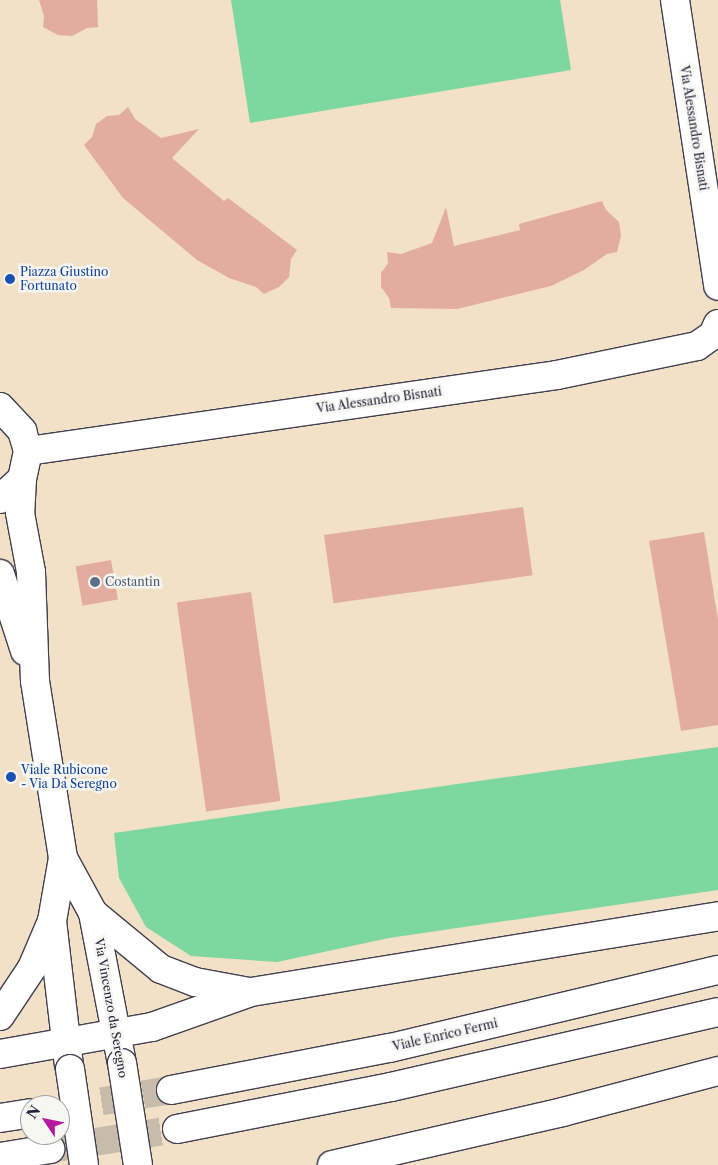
<!DOCTYPE html>
<html>
<head>
<meta charset="utf-8">
<style>
  body { margin:0 }
  #map { position:relative; width:718px; height:1165px; overflow:hidden; background:#f2e1c7; font-family:"Libre Caslon Text",serif }
  div>[style] { position:absolute }
  .green>* { inset:0; background:#7dd79e }
  .building>* { inset:0; background:#e2ad9f; transform-origin:0 0 }
  .trunk-tunnel>* { height:28px; margin-top:-14px; transform-origin:0; background:repeating-linear-gradient(90deg,#c8bbab 0 28px,transparent 0 42px) }
  .roads { filter:drop-shadow(1px 0 #413f50) drop-shadow(-1px 0 #413f50) drop-shadow(0 1px #413f50) drop-shadow(0 -1px #413f50) }
  .minor>* { height:28px; margin:-14px; padding:0 14px; transform-origin:14px; border-radius:14px; background:#fff }
  .secondary>* { height:28px; margin:-14px; padding:0 14px; transform-origin:14px; border-radius:14px; background:#fff }
  .trunk>* { height:28px; margin:-14px; padding:0 14px; transform-origin:14px; border-radius:14px; background:#fff }
  .bridges { filter:drop-shadow(1px 0 #413f50) drop-shadow(-1px 0 #413f50) drop-shadow(0 1px #413f50) drop-shadow(0 -1px #413f50) }
  .secondary-bridge>* { height:28px; margin:-14px; padding:0 14px; transform-origin:14px; border-radius:14px; background:#fff }
  .dots>* { width:14px; height:14px; translate:-50% -50%; box-sizing:border-box; border:2px solid #f6f6f2; border-radius:50% }
  span { translate:-50% -50%; white-space:nowrap; text-align:center; line-height:1.15; -webkit-text-stroke:5px #f6f6f2; paint-order:stroke }
  .street-label { font-size:12px; color:#22223b }
  .transit-label { font-size:12px; color:#164399 }
  .left { translate:0 -50%; text-align:left }
  .service-label { font-size:12px; color:#4e5e75 }
  .north { position:absolute; left:20px; top:1095px; width:50px; height:50px; box-sizing:border-box; background:#f6f6f2; border:1px solid #a1a1a9; border-radius:50%; rotate:304deg; font-size:14px; font-weight:700; line-height:20px; text-align:center; color:#22223b }
  .north::after { content:''; display:block; margin:auto; width:18px; height:22px; background:#b5179e; clip-path:polygon(50% 0,100% 100%,50% 72%,0 100%) }
</style>
</head>
<body>
<div id="map">
  <div class="green">
    <i style="clip-path:polygon(231px 0,560px 0,571px 70px,250px 123px)"></i>
    <i style="clip-path:polygon(718px 747px,718px 890px,389px 938px,277px 962px,191px 956px,146px 927px,119px 878px,114px 833px)"></i>
  </div>
  <div class="building">
    <i style="clip-path:polygon(39px 0,97px 0,98px 27px,87px 28px,72px 36px,58px 35px,43px 27px,44px 16px)"></i>
    <i style="clip-path:polygon(128px 107px,135px 119px,161px 138px,199px 129px,172px 158px,224px 201px,228px 198px,297px 250px,291px 259px,289px 277px,279px 287px,264px 294px,256px 287px,229px 278px,197px 260px,123px 198px,84px 145px,92px 137px,96px 124px,107px 116px,119px 115px)"></i>
    <i style="clip-path:polygon(602px 201px,606px 210px,619px 222px,621px 236px,617px 252px,607px 254px,584px 270px,551px 286px,457px 309px,391px 308px,389px 298px,381px 287px,381px 273px,388px 263px,387px 252px,401px 254px,432px 243px,446px 207px,454px 246px,520px 230px,519px 224px)"></i>
    <i style="left:523px;top:507px;width:69px;height:201px;rotate:82deg"></i>
    <i style="clip-path:polygon(704px 532px,718px 620px,718px 725px,681px 731px,649px 541px)"></i>
    <i style="left:111px;top:560px;width:40px;height:36px;rotate:80deg"></i>
    <i style="left:251px;top:592px;width:211px;height:75px;rotate:82deg"></i>
  </div>
  <div class="trunk-tunnel">
    <i style="left:60px;top:1108px;width:112px;rotate:-9.2deg"></i>
    <i style="left:50px;top:1149px;width:129px;rotate:-8.9deg"></i>
  </div>
  <div class="roads">
    <div class="minor">
      <i style="left:675px;top:0;width:289px;rotate:81.4deg"></i>
      <i style="left:28px;top:451px;width:534px;rotate:-8.18deg"></i>
      <i style="left:557px;top:375px;width:143px;rotate:-11.7deg"></i>
      <i style="left:697px;top:346px;width:19px;rotate:-35deg"></i>
      <i style="left:713px;top:335px;width:12px;rotate:-66deg"></i>
    </div>
    <div class="secondary">
      <i style="left:0;top:407px;width:33px;rotate:47deg"></i>
      <i style="left:22px;top:431px;width:21px;rotate:73deg"></i>
      <i style="left:28px;top:451px;width:29px;rotate:102deg"></i>
      <i style="left:22px;top:479px;width:30px;rotate:138deg"></i>
      <i style="left:22px;top:479px;width:34px;rotate:93deg"></i>
      <i style="left:20px;top:513px;width:60px;rotate:79.4deg"></i>
      <i style="left:31px;top:572px;width:109px;rotate:87.9deg"></i>
      <i style="left:35px;top:681px;width:179px;rotate:81deg"></i>
      <i style="left:63px;top:858px;width:63px;rotate:61.4deg"></i>
      <i style="left:93px;top:913px;width:153px;rotate:79.1deg"></i>
      <i style="left:0;top:574px;width:81px;rotate:72deg"></i>
      <i style="left:63px;top:858px;width:64px;rotate:99.9deg"></i>
      <i style="left:52px;top:921px;width:145px;rotate:83.3deg"></i>
    </div>
    <div class="trunk">
      <i style="left:93px;top:913px;width:88px;rotate:39.5deg"></i>
      <i style="left:161px;top:969px;width:36px;rotate:21deg"></i>
      <i style="left:195px;top:982px;width:55px;rotate:10.5deg"></i>
      <i style="left:0;top:1016px;width:58px;rotate:-56.3deg"></i>
      <i style="left:32px;top:968px;width:51px;rotate:-66.9deg"></i>
      <i style="left:0;top:1054px;width:154px;rotate:-10.1deg"></i>
      <i style="left:152px;top:1027px;width:105px;rotate:-19.5deg"></i>
      <i style="left:251px;top:992px;width:473px;rotate:-9.2deg"></i>
      <i style="left:171px;top:1090px;width:223px;rotate:-10.9deg"></i>
      <i style="left:390px;top:1048px;width:337px;rotate:-13.4deg"></i>
      <i style="left:0;top:1118px;width:30px;rotate:-9deg"></i>
      <i style="left:177px;top:1129px;width:218px;rotate:-11.1deg"></i>
      <i style="left:391px;top:1087px;width:335px;rotate:-12.9deg"></i>
      <i style="left:0;top:1157px;width:51px;rotate:-9.1deg"></i>
      <i style="left:332px;top:1165px;width:237px;rotate:-12.9deg"></i>
      <i style="left:563px;top:1112px;width:160px;rotate:-14.8deg"></i>
    </div>
  </div>
  <div class="bridges">
    <div class="secondary-bridge">
      <i style="left:122px;top:1063px;width:103px;rotate:81.1deg"></i>
      <i style="left:70px;top:1069px;width:97px;rotate:81.7deg"></i>
    </div>
  </div>
  <div class="dots">
    <i style="left:10px;top:279px;background:#1a4fb4"></i>
    <i style="left:95px;top:582px;background:#5c6f8a"></i>
    <i style="left:11px;top:777px;background:#1a4fb4"></i>
  </div>
  <div class="street-label">
    <span style="left:694px;top:128px;rotate:81deg">Via Alessandro Bisnati</span>
    <span style="left:379px;top:400px;rotate:-8deg">Via Alessandro Bisnati</span>
    <span style="left:111px;top:1008px;rotate:80deg">Via Vincenzo da Seregno</span>
    <span style="left:445px;top:1035px;rotate:-13deg">Viale Enrico Fermi</span>
  </div>
  <div class="transit-label">
    <span class="left" style="left:20px;top:279px">Piazza Giustino<br>Fortunato</span>
    <span class="left" style="left:21px;top:777px">Viale Rubicone<br>- Via Da Seregno</span>
  </div>
  <div class="service-label">
    <span class="left" style="left:105px;top:582px">Costantin</span>
  </div>
  <div class="north">N</div>
</div>
</body>
</html>
